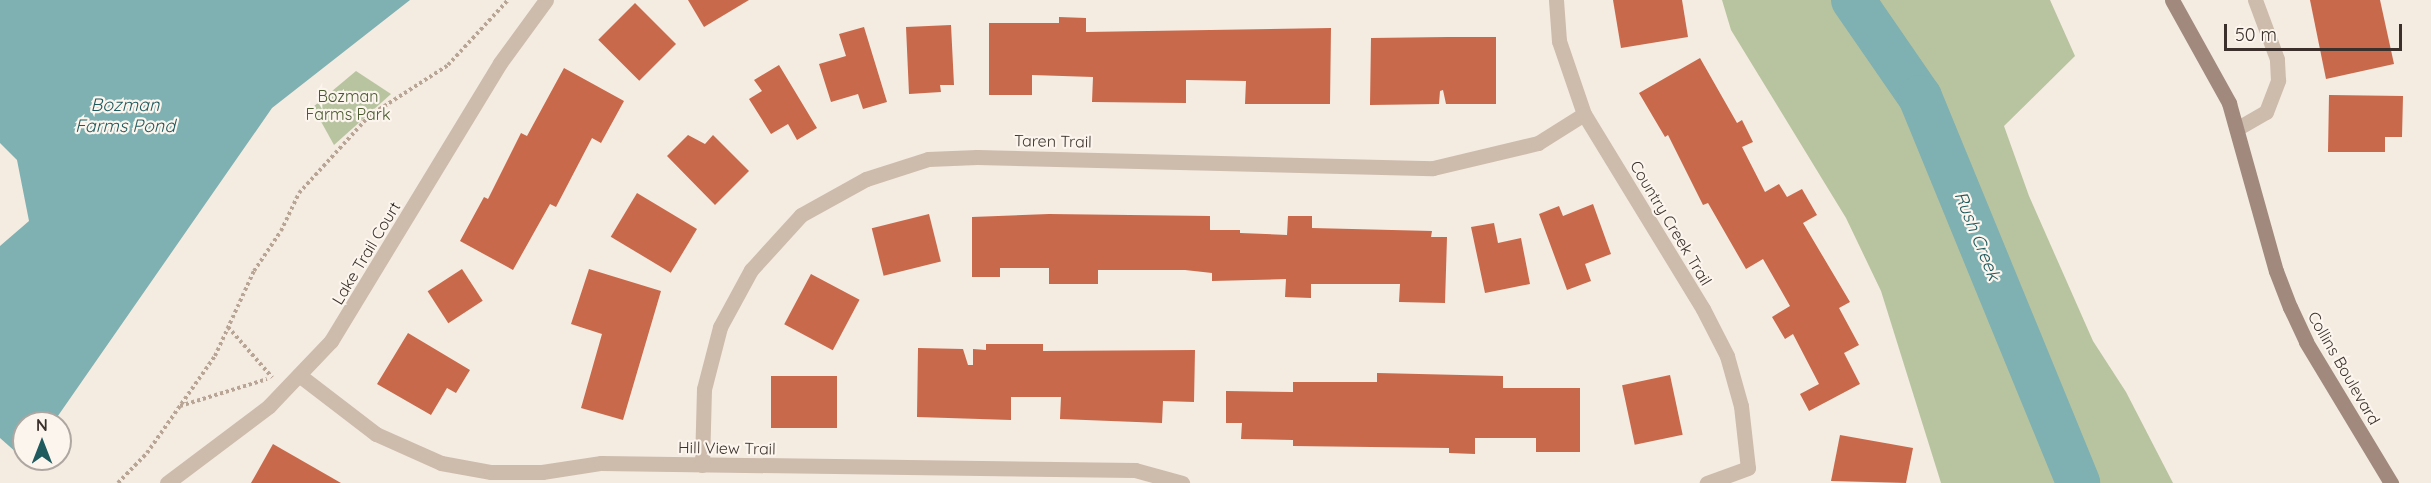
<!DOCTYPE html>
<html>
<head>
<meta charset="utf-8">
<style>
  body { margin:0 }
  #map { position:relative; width:2431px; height:483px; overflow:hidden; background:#f4ebe1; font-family:Quicksand,sans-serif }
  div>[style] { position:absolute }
  .green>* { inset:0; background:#b8c4a0 }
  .water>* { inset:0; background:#7fb0b2 }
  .river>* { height:44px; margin:-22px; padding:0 22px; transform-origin:22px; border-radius:22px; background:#7fb0b2 }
  .building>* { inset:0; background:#c8694b; transform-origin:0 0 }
  .path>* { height:4px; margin-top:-2px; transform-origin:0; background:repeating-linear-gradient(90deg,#b9a596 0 3px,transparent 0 6px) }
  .street>* { height:15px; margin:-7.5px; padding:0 7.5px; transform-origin:7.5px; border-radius:7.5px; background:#cdbbac }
  .secondary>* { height:15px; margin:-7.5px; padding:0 7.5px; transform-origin:7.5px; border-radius:7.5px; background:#a18a7d }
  span { translate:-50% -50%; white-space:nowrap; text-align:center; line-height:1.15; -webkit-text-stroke:4.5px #fbf5ee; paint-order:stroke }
  .park-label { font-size:16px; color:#4a5a2e }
  .street-label { font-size:16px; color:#3b302b }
  .water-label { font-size:18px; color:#1f5a5e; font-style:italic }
  .north { position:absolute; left:12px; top:411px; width:60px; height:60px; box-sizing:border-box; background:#fbf5ee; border:2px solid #aea6a0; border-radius:50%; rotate:0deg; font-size:16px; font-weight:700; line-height:24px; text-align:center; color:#3b302b }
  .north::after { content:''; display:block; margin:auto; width:21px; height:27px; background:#1f5a5e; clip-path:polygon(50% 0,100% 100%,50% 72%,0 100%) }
  .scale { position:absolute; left:2224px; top:24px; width:178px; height:27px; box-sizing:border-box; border:3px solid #3b302b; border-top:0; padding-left:8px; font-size:18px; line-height:21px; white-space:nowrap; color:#3b302b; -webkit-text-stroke:4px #fbf5ee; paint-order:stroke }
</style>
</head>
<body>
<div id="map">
  <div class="green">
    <i style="clip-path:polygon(1722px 0,2050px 0,2075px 56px,2004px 126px,2029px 196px,2093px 341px,2126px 392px,2173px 483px,1941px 483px,1881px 291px,1846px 218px,1731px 30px)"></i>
    <i style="clip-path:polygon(356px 71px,391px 94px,334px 145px,313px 107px)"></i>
  </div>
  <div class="water">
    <i style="clip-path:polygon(0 0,410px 0,272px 108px,53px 423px,24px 423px,26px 461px,0 438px,0 246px,29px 221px,17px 160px,0 143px)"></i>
  </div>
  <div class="river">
    <i style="left:1853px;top:0;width:118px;rotate:55.4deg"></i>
    <i style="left:1920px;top:97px;width:417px;rotate:67.7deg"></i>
  </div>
  <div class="building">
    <i style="clip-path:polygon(688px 0,749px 0,704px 27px)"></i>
    <i style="clip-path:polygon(1613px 0,1682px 0,1688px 37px,1621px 48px)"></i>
    <i style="clip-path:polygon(2310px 0,2380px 0,2394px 64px,2326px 79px)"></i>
    <i style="left:635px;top:3px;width:58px;height:52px;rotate:45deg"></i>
    <i style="clip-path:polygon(1059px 17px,1086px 18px,1086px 32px,1331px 28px,1330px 104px,1245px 104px,1246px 81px,1186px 80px,1186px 103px,1092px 102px,1093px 77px,1032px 75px,1032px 95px,989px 95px,989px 23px,1059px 23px)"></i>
    <i style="clip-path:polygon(951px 25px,954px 85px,940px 85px,941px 92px,909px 94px,906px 27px)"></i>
    <i style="clip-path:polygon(864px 27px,887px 102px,863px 109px,858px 94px,831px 102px,819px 64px,846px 56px,839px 34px)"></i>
    <i style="clip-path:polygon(1448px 37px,1496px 37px,1496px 104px,1446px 104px,1443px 90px,1440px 91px,1439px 104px,1370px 105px,1371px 38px)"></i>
    <i style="clip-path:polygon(1700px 58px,1737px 123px,1742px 120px,1753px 142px,1742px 147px,1765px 192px,1779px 184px,1787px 197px,1802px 189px,1817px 215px,1803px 223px,1850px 302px,1839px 308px,1859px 345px,1844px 353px,1860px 384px,1809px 411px,1800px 394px,1819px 384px,1793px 334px,1785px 339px,1772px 317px,1790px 306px,1763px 259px,1746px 269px,1708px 203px,1703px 205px,1668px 135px,1665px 137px,1639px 93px)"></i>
    <i style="clip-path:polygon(779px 65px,817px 128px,797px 140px,788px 124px,771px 134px,749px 99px,762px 91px,754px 80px)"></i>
    <i style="clip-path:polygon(564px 68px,624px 101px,601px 143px,592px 138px,556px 207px,550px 204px,513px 270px,460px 241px,484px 197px,488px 199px,521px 133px,527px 136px)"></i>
    <i style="clip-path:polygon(2329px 95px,2403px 96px,2402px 137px,2385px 137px,2385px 152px,2328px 152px)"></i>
    <i style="clip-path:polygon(688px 135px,705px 144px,713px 135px,749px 171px,715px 205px,667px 156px)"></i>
    <i style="left:637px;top:193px;width:70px;height:51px;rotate:31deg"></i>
    <i style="clip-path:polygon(1593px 204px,1611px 254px,1585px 264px,1591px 281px,1567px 290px,1539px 214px,1559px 206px,1563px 216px)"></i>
    <i style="left:929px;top:214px;width:49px;height:59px;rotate:76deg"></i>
    <i style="clip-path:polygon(1049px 214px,1210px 216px,1210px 230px,1240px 230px,1240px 233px,1287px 235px,1288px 216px,1312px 216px,1312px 228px,1432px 231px,1431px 237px,1447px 237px,1445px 303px,1399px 302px,1400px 284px,1311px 284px,1311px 298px,1285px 297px,1286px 279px,1212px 281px,1212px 273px,1185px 270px,1098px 270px,1098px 284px,1049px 284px,1049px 268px,1000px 268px,1000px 277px,972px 277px,972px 217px)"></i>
    <i style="clip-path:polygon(1494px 223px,1498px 243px,1521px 238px,1530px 284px,1485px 293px,1471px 227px)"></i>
    <i style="left:462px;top:269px;width:38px;height:41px;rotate:57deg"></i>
    <i style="clip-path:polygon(589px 269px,661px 291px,623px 420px,581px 408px,602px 334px,571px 324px)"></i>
    <i style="left:811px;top:274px;width:55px;height:57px;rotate:28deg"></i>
    <i style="clip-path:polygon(408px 333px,470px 370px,456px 393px,447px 388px,431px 415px,377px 384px)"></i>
    <i style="clip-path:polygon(986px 344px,1043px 344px,1043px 351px,1195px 350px,1194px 402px,1163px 401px,1162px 423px,1060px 419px,1061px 397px,1011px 397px,1011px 420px,917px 417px,918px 348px,963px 349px,968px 365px,973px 365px,973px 349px,986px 350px)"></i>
    <i style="clip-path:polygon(1377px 373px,1503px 376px,1503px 388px,1580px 388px,1580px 452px,1536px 452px,1536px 438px,1475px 438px,1475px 454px,1449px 453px,1449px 448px,1293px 446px,1293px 440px,1241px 439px,1242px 423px,1226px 423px,1226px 391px,1293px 392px,1293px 382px,1377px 382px)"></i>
    <i style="left:1670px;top:375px;width:61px;height:49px;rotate:78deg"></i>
    <i style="left:771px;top:376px;width:66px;height:52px"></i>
    <i style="clip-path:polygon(1840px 435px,1913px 448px,1906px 483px,1831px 481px)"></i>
    <i style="clip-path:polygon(273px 444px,341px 483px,251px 483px)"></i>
  </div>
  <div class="path">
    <i style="left:228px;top:327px;width:67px;rotate:48.7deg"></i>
    <i style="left:180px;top:406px;width:91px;rotate:-17.2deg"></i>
    <i style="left:118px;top:483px;width:42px;rotate:-46deg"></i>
    <i style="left:147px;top:453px;width:118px;rotate:-55deg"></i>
    <i style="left:215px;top:356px;width:94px;rotate:-65.4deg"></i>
    <i style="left:254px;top:271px;width:48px;rotate:-56deg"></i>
    <i style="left:281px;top:231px;width:42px;rotate:-64.7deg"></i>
    <i style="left:299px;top:193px;width:104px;rotate:-47.7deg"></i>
    <i style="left:369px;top:116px;width:94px;rotate:-32.8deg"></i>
    <i style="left:448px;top:65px;width:88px;rotate:-47.3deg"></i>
  </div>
  <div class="street">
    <i style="left:1556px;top:0;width:41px;rotate:85.8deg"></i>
    <i style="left:1559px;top:41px;width:77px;rotate:71.1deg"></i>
    <i style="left:1584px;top:114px;width:228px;rotate:58.6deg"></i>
    <i style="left:1703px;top:309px;width:53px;rotate:62.9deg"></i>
    <i style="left:1727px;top:356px;width:52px;rotate:74.4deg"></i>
    <i style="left:1741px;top:406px;width:62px;rotate:83.6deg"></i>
    <i style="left:1748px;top:468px;width:44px;rotate:159.9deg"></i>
    <i style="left:2238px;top:128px;width:32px;rotate:-30deg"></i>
    <i style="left:2266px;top:112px;width:34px;rotate:-69deg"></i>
    <i style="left:2278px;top:80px;width:21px;rotate:-93deg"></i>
    <i style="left:2277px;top:59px;width:63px;rotate:-110.4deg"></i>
    <i style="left:299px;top:375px;width:97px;rotate:37.5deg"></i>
    <i style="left:376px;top:434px;width:71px;rotate:24deg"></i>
    <i style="left:441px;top:463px;width:51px;rotate:10.2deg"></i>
    <i style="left:491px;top:472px;width:51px"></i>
    <i style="left:542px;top:472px;width:60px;rotate:-8.7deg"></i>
    <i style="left:601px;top:463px;width:534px;rotate:0.75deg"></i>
    <i style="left:1135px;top:470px;width:49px;rotate:15.5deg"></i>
    <i style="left:702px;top:465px;width:76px;rotate:-88.5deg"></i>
    <i style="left:704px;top:389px;width:64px;rotate:-75.5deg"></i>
    <i style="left:720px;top:327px;width:65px;rotate:-61.5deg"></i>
    <i style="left:751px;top:270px;width:74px;rotate:-47.7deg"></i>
    <i style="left:801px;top:215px;width:74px;rotate:-29deg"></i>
    <i style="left:866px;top:179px;width:65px;rotate:-17.9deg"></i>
    <i style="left:928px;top:159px;width:49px;rotate:-2.3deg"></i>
    <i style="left:977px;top:157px;width:456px;rotate:1.4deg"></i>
    <i style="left:1433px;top:168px;width:108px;rotate:-13.4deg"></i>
    <i style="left:1538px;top:143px;width:54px;rotate:-32.2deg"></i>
    <i style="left:167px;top:483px;width:128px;rotate:-37deg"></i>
    <i style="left:269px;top:406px;width:90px;rotate:-46.4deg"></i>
    <i style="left:331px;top:341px;width:325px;rotate:-58.7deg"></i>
    <i style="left:500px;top:63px;width:78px;rotate:-53.9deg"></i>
  </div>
  <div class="secondary">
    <i style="left:2172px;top:0;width:118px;rotate:61deg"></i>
    <i style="left:2229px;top:103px;width:174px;rotate:74.4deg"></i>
    <i style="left:2276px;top:271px;width:39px;rotate:69deg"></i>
    <i style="left:2290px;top:307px;width:38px;rotate:65deg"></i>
    <i style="left:2306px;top:342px;width:165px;rotate:58.9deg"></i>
  </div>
  <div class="park-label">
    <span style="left:348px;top:105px">Bozman<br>Farms Park</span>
  </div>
  <div class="street-label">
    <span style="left:1053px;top:141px;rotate:1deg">Taren Trail</span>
    <span style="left:1671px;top:223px;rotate:59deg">Country Creek Trail</span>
    <span style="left:366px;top:253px;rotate:-59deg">Lake Trail Court</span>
    <span style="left:2344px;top:368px;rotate:60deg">Collins Boulevard</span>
    <span style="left:727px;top:448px;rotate:1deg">Hill View Trail</span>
  </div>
  <div class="water-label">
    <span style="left:125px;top:116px">Bozman<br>Farms Pond</span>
    <span style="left:1977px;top:236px;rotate:68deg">Rush Creek</span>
  </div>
  <div class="north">N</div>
  <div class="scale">50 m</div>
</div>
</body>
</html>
